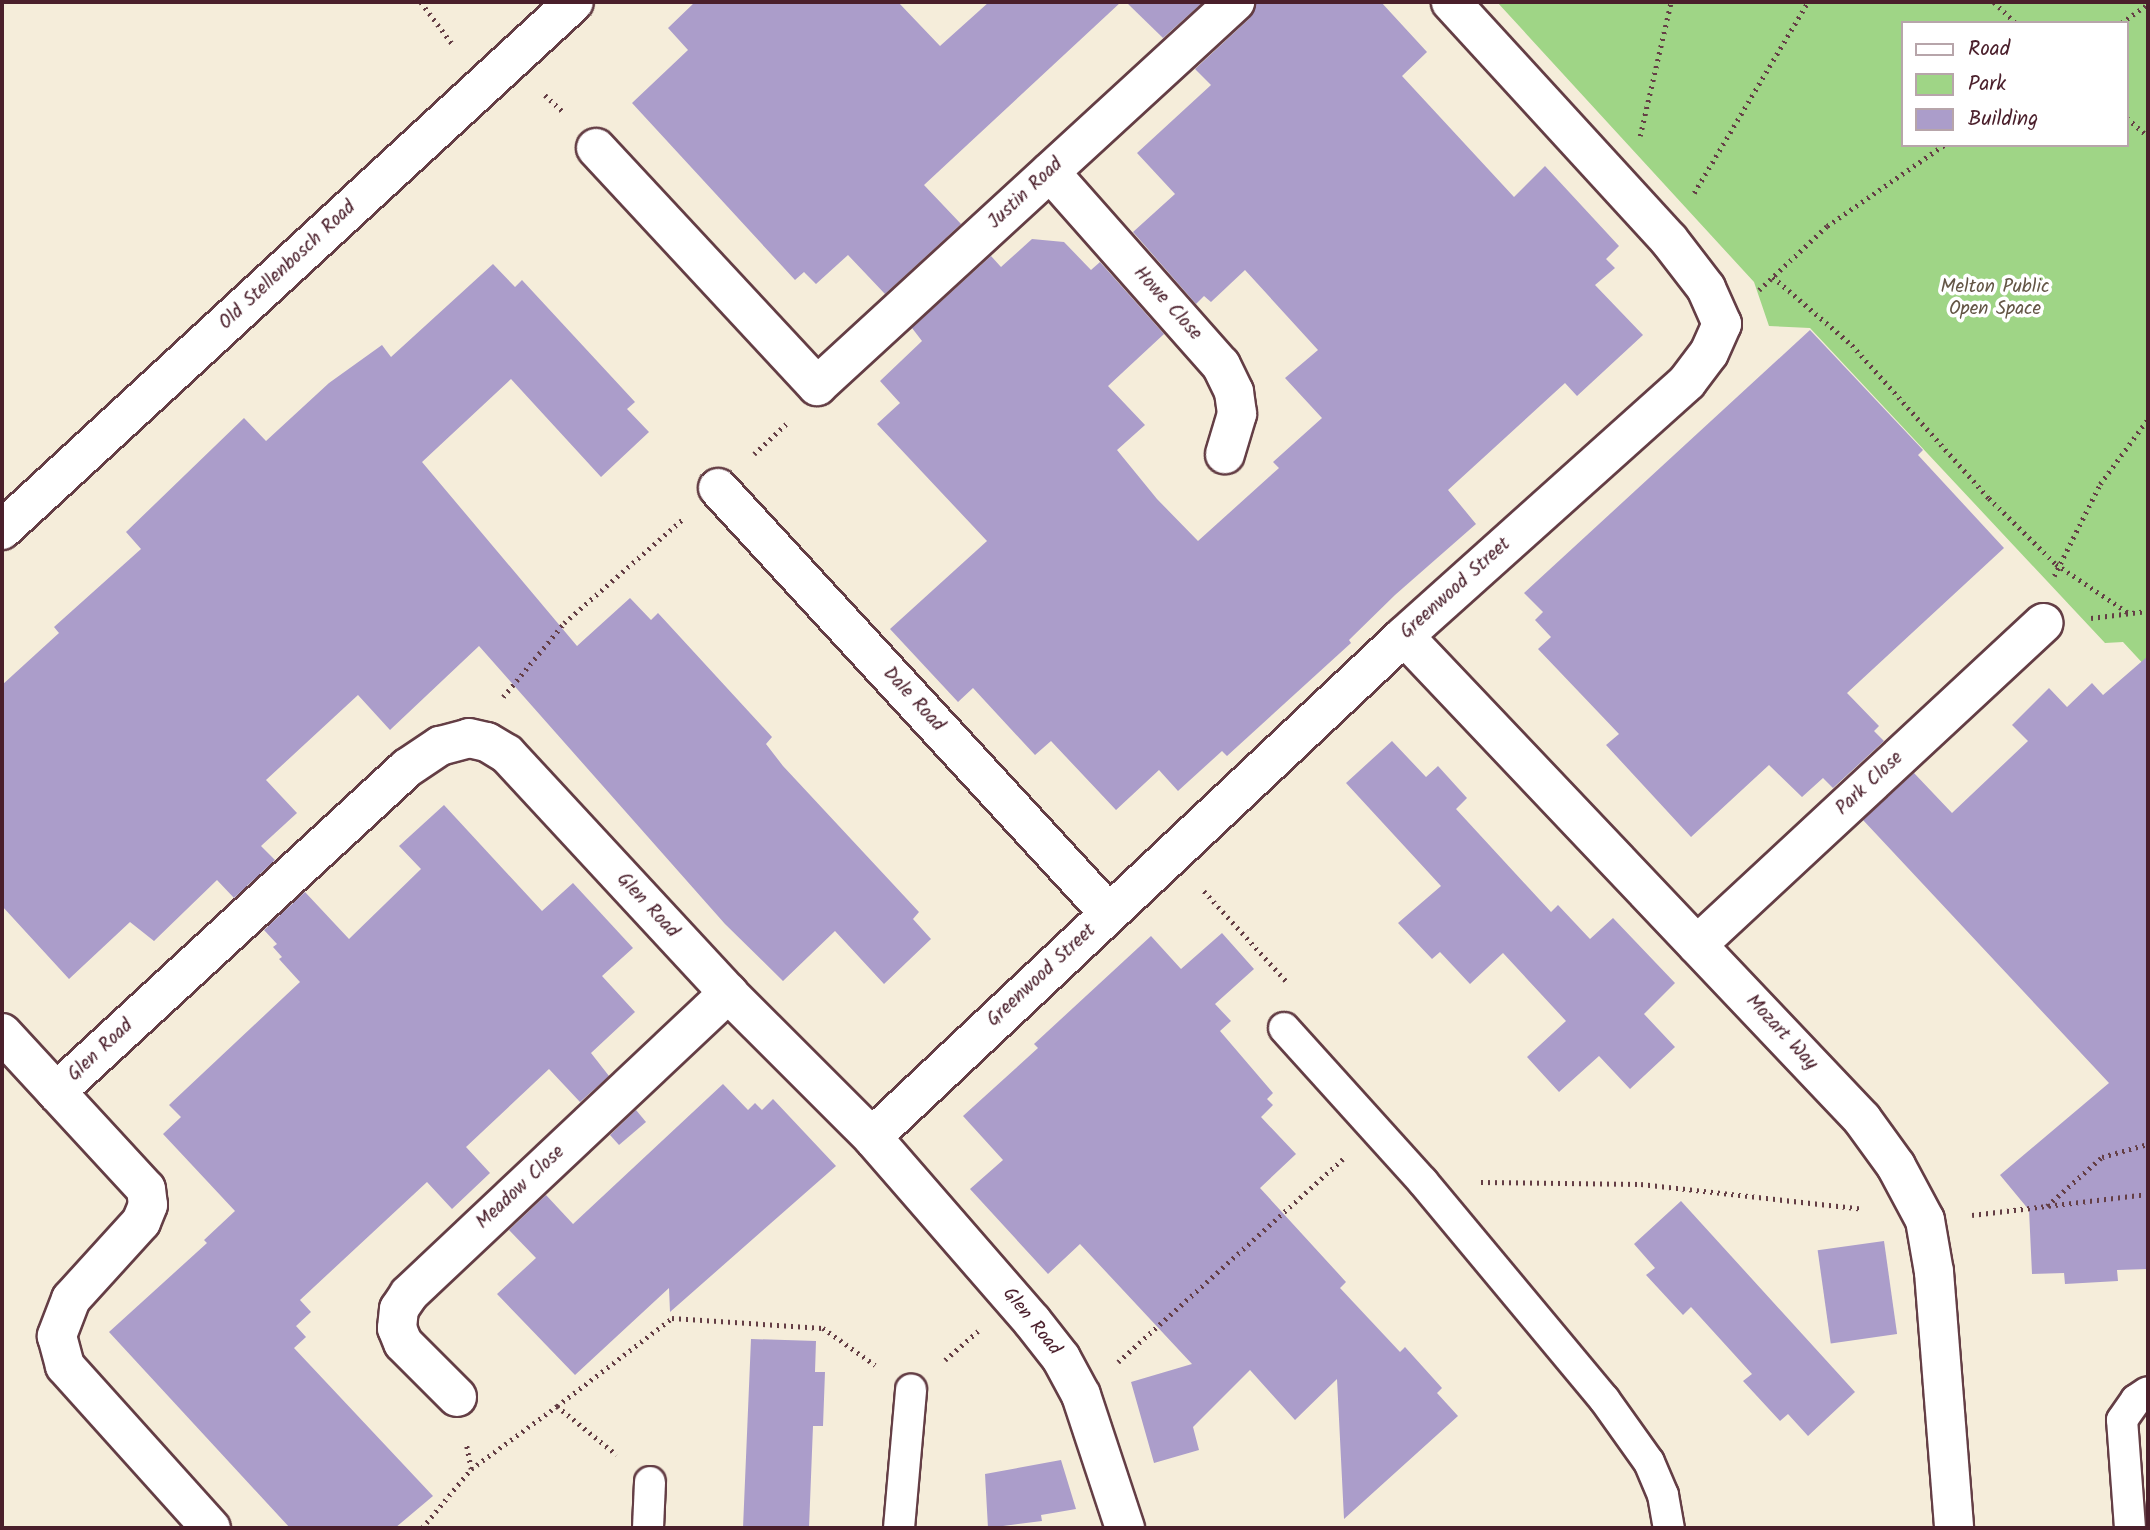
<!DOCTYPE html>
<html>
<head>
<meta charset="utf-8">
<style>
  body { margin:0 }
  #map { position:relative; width:2150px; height:1530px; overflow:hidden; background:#f5edda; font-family:Kalam,sans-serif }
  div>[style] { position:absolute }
  .green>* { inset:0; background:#9fd586 }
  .building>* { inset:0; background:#ab9dca; transform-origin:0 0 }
  .path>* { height:4.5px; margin-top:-2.25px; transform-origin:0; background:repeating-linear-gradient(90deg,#643e45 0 2px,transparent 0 7px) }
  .roads { filter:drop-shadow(2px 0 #643e45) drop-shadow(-2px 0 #643e45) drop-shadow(0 2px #643e45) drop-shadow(0 -2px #643e45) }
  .service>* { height:30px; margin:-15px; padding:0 15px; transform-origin:15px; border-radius:15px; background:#fff }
  .minor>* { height:38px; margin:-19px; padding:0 19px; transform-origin:19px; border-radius:19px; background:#fff }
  span { translate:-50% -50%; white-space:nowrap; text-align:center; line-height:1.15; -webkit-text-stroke:7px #fff; paint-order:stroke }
  .street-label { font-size:19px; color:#4a1f2b }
  .park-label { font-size:19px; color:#645646 }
  .frame { position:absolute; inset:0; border:4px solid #4a1f2b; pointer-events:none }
  .legend { position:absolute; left:1901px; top:21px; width:228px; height:126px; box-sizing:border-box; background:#fff; border:2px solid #b7a5aa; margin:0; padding:9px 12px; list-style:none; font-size:21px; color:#4a1f2b }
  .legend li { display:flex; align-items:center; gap:14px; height:35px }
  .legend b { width:35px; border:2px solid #b7a5aa }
</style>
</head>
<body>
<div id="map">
  <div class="green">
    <i style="clip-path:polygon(evenodd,1497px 2px,2148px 2px,2148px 669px,2123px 642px,2105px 643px,1810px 328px,1769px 326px,1754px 282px,1497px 2px,1903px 23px,2127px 23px,2127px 145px,1903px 145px,1903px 23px)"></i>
  </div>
  <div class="building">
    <i style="clip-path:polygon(695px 2px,898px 2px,940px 46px,989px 2px,1121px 2px,924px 185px,961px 224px,885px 294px,848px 255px,816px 284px,804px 272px,795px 280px,632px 103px,688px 50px,668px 28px)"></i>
    <i style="clip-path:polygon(1126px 2px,1203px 2px,1163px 38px)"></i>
    <i style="clip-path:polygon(1256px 2px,1381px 2px,1427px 52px,1402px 76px,1514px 197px,1545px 166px,1619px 246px,1606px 259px,1615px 268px,1595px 285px,1643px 335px,1577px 396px,1565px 383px,1448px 490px,1476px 524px,1395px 595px,1349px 640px,1351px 643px,1227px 756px,1222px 751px,1178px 791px,1159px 770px,1116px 810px,1051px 741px,1035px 755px,973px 688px,958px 702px,890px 629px,987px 541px,877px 424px,900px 403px,880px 381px,922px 341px,912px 328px,991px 256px,1001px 267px,1032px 239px,1064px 242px,1091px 270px,1100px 262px,1164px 334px,1108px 386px,1145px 425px,1117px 450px,1157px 499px,1198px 541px,1279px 468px,1273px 462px,1322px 418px,1285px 378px,1318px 350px,1245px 270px,1211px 302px,1204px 296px,1196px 304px,1133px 232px,1175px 194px,1137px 153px,1211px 85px,1195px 69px,1250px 18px)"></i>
    <i style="clip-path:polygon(493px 264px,515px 287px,522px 280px,635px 402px,627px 409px,649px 432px,601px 477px,511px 379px,422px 462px,577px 646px,630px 598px,651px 620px,658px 613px,772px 737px,766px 744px,783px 766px,919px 912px,913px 919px,931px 939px,884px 984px,835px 931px,783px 981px,725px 924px,479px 646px,390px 730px,358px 695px,266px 780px,297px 813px,261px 846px,275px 860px,234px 898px,217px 880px,154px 941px,130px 922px,69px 979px,2px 906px,2px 685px,59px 633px,54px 627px,141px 549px,126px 532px,244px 418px,266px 441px,329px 383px,382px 345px,391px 357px)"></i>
    <i style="clip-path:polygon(1810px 330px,1923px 450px,1918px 455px,2004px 548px,1847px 693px,1879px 726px,1874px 731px,1884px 741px,1833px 788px,1823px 778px,1802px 797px,1769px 765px,1691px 837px,1606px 745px,1619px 734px,1538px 649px,1551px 637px,1535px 620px,1543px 612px,1524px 593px)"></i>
    <i style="clip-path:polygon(2148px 656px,2148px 1269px,2117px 1270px,2118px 1281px,2065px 1284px,2064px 1273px,2032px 1274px,2029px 1210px,2000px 1175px,2109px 1083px,1863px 820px,1914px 773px,1952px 813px,2028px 741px,2012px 725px,2049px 688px,2067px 707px,2092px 683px,2103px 695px)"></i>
    <i style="clip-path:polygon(1392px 741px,1426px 777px,1438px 766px,1467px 798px,1456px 809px,1551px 912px,1558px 905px,1590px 939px,1613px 918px,1675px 983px,1644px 1014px,1675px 1047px,1630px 1089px,1599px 1056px,1559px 1092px,1527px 1057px,1566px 1021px,1503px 953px,1470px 984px,1440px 952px,1432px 959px,1398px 923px,1441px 886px,1346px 783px)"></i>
    <i style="clip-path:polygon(444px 805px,542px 911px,573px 883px,633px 948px,602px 976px,635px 1012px,591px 1053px,609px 1076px,580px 1102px,549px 1069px,466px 1147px,490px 1173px,452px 1209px,427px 1182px,300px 1300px,311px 1312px,296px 1326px,306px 1337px,294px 1348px,433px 1496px,395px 1528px,290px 1528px,109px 1332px,207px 1243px,204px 1240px,235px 1211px,163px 1134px,181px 1117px,169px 1105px,300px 982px,279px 959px,282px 957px,273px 947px,277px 944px,264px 930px,305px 892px,349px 939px,421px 869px,399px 846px)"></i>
    <i style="clip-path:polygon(1222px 933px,1254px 969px,1215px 1004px,1231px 1021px,1220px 1031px,1273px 1093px,1267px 1099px,1273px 1105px,1261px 1117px,1296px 1154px,1260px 1188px,1346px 1282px,1340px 1288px,1400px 1352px,1405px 1347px,1442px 1388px,1437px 1393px,1458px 1416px,1344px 1519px,1337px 1379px,1295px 1420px,1250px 1370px,1193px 1427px,1199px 1450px,1154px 1463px,1131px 1382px,1192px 1364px,1080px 1244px,1048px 1274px,970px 1189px,1003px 1160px,963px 1116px,1038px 1048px,1034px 1044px,1151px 936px,1181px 969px)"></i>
    <i style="clip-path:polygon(723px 1084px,748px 1110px,755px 1103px,762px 1110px,773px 1099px,836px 1166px,670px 1312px,669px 1288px,575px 1375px,497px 1294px,536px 1258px,509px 1230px,546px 1195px,573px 1224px)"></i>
    <i style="clip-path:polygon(636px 1110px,646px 1122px,619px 1145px,610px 1135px)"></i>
    <i style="clip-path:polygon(1681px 1201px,1855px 1392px,1808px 1436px,1788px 1414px,1780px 1421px,1743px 1381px,1752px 1374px,1691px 1307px,1683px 1315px,1646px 1275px,1655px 1268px,1634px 1244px)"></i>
    <i style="left:1884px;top:1241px;width:94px;height:67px;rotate:82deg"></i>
    <i style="clip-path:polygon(751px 1339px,816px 1341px,815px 1372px,825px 1372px,823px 1426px,813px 1426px,809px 1528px,743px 1528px)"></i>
    <i style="clip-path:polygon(1061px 1460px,1076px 1509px,1041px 1515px,1042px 1521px,988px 1528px,985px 1474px)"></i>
  </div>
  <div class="path">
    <i style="left:421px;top:2px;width:55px;rotate:53.1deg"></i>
    <i style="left:1994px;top:2px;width:30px;rotate:44deg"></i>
    <i style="left:2121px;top:23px;width:33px;rotate:-35deg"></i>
    <i style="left:545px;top:95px;width:26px;rotate:43deg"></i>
    <i style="left:2127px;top:118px;width:28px;rotate:41deg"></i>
    <i style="left:1640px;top:136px;width:138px;rotate:-77deg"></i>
    <i style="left:1694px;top:193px;width:222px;rotate:-59.2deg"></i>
    <i style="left:1773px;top:277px;width:104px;rotate:40.7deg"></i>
    <i style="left:1852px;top:345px;width:205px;rotate:48.2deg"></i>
    <i style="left:1989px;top:498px;width:94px;rotate:44.6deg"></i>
    <i style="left:2056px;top:564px;width:89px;rotate:34deg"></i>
    <i style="left:1759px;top:290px;width:93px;rotate:-43.3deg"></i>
    <i style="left:1827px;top:226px;width:142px;rotate:-34.7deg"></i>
    <i style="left:754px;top:454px;width:44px;rotate:-43.2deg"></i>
    <i style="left:2054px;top:576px;width:103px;rotate:-63.4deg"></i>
    <i style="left:2100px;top:484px;width:81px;rotate:-53.6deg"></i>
    <i style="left:2091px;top:618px;width:57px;rotate:-7deg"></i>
    <i style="left:503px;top:697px;width:96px;rotate:-50.5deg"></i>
    <i style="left:564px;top:623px;width:158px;rotate:-41.2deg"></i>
    <i style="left:1204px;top:891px;width:125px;rotate:47.6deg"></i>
    <i style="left:1481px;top:1182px;width:160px;rotate:0.7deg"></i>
    <i style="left:1641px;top:1184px;width:223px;rotate:6.4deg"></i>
    <i style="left:2047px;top:1206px;width:74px;rotate:-41.7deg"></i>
    <i style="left:2102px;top:1157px;width:48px;rotate:-15.8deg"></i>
    <i style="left:1972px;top:1215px;width:177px;rotate:-6.8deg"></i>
    <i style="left:945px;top:1360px;width:44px;rotate:-41.3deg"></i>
    <i style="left:1118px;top:1362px;width:303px;rotate:-42.1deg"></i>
    <i style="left:557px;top:1406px;width:145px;rotate:-37.4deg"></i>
    <i style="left:672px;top:1318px;width:151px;rotate:3.8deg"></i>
    <i style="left:823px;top:1328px;width:64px;rotate:35.4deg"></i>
    <i style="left:471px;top:1469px;width:107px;rotate:-36.2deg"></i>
    <i style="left:557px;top:1406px;width:77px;rotate:39.2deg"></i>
    <i style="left:422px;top:1528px;width:77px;rotate:-50.3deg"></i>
    <i style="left:471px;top:1469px;width:26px;rotate:-101deg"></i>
  </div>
  <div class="roads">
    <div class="service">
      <i style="left:1284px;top:1028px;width:207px;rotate:47.9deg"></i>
      <i style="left:1423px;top:1182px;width:283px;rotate:50.2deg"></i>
      <i style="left:1604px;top:1399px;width:77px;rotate:54.5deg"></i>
      <i style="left:1649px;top:1462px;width:36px;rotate:67deg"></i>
      <i style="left:1663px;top:1495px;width:34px;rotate:80deg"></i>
      <i style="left:648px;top:1528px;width:46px;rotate:-87.5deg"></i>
      <i style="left:899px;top:1528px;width:139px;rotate:-85deg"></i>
      <i style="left:2130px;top:1528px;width:108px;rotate:-94.2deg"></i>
      <i style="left:2122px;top:1420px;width:24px;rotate:-55deg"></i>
      <i style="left:2136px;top:1400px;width:14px;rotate:-34deg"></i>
    </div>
    <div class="minor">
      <i style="left:596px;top:148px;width:325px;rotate:47.1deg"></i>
      <i style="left:817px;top:386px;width:568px;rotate:-42.57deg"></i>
      <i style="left:1050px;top:172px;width:258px;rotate:48.5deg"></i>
      <i style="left:1221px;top:365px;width:30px;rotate:64deg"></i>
      <i style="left:1234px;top:392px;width:22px;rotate:82deg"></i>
      <i style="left:1237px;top:414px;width:42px;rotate:106.7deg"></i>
      <i style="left:718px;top:488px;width:577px;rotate:47.39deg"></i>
      <i style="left:2px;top:530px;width:778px;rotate:-42.71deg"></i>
      <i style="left:1404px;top:636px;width:666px;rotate:46.52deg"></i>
      <i style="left:1862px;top:1119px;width:58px;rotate:54.1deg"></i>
      <i style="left:1896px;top:1166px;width:61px;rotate:61.8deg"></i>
      <i style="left:1925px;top:1220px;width:53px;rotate:80.2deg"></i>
      <i style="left:1934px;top:1272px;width:257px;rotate:85.5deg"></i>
      <i style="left:1697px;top:945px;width:473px;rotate:-42.9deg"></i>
      <i style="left:2px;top:1033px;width:212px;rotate:47.3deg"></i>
      <i style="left:146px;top:1189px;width:16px;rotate:83deg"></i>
      <i style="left:148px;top:1205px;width:18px;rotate:112deg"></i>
      <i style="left:141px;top:1222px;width:104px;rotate:132.3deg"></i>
      <i style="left:71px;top:1299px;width:40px;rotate:111deg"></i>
      <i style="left:57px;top:1336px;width:31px;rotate:75deg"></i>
      <i style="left:65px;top:1366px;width:218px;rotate:48deg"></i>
      <i style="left:56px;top:1092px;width:478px;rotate:-42.7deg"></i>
      <i style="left:407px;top:768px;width:40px;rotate:-34deg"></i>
      <i style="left:440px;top:746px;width:30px;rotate:-15deg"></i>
      <i style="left:469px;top:738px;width:18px;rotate:13deg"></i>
      <i style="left:487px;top:742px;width:23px;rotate:31deg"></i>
      <i style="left:507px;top:754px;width:326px;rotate:47.2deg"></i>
      <i style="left:728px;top:993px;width:204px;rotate:45deg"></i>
      <i style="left:872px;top:1137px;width:244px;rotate:49deg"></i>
      <i style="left:1032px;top:1321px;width:47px;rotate:51.9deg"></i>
      <i style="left:1061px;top:1358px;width:42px;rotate:61.6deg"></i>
      <i style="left:1081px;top:1395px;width:140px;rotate:71.7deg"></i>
      <i style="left:872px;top:1137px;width:731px;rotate:-43.28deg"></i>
      <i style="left:1404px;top:636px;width:380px;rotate:-41.9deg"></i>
      <i style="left:1687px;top:382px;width:36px;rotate:-53deg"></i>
      <i style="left:1709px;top:353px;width:32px;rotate:-66deg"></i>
      <i style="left:1722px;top:324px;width:39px;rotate:-114deg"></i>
      <i style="left:1706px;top:288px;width:61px;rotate:-127.6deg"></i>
      <i style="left:1669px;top:240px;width:323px;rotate:-132.5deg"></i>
      <i style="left:457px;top:1397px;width:76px;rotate:-135deg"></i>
      <i style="left:403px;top:1343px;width:16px;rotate:-112deg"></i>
      <i style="left:397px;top:1328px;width:19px;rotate:-84deg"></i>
      <i style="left:399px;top:1309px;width:18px;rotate:-56deg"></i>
      <i style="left:409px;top:1294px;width:439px;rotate:-43.3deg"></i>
    </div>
  </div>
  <div class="street-label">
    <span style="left:1026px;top:194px;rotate:-43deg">Justin Road</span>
    <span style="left:288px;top:266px;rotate:-43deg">Old Stellenbosch Road</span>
    <span style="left:1167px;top:304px;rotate:48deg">Howe Close</span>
    <span style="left:1456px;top:589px;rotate:-42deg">Greenwood Street</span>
    <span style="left:913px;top:700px;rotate:47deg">Dale Road</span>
    <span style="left:1870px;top:784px;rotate:-43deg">Park Close</span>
    <span style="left:647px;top:906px;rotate:47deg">Glen Road</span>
    <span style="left:1042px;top:976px;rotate:-43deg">Greenwood Street</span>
    <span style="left:1781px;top:1033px;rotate:47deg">Mozart Way</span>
    <span style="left:101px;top:1051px;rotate:-43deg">Glen Road</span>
    <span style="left:521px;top:1188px;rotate:-43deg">Meadow Close</span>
    <span style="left:1031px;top:1322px;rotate:51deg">Glen Road</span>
  </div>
  <div class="park-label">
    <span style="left:1995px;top:299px">Melton Public<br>Open Space</span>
  </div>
  <div class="frame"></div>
  <ul class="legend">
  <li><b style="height:9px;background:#fff"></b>Road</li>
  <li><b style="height:19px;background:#9fd586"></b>Park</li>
  <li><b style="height:19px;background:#ab9dca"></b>Building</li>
  </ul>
</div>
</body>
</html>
